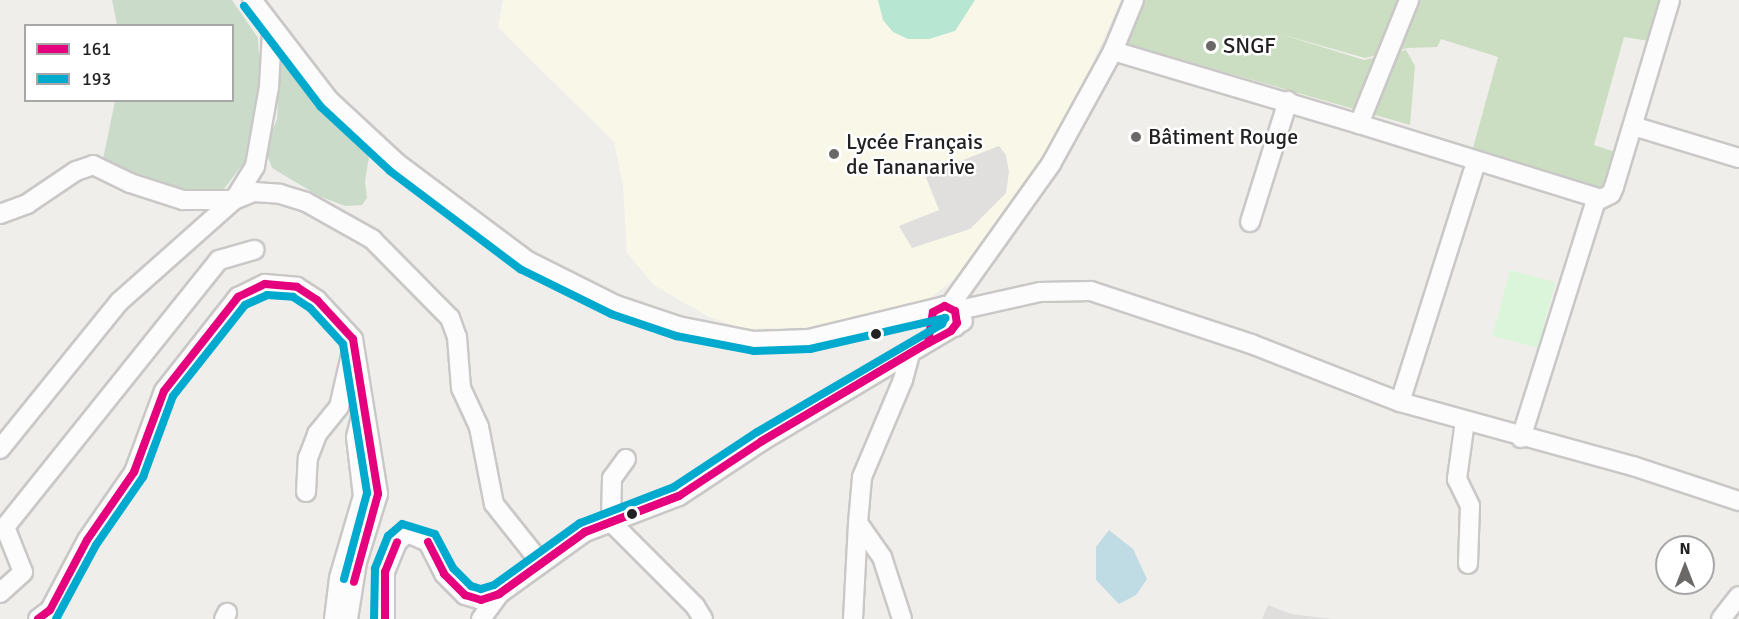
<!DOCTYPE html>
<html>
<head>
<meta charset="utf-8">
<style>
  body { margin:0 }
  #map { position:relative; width:1739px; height:619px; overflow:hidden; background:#f0eeeb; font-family:Signika,sans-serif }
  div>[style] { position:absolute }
  .residential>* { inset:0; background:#dfdedc }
  .education>* { inset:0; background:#f8f7e8 }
  .forest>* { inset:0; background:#cbdec1 }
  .cemetery>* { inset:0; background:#cadbca }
  .park>* { inset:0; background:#daf5da; transform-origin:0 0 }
  .pitch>* { inset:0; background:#b7e6d2 }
  .parking>* { inset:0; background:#e0dfde }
  .water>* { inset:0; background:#bfdbe3 }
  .roads { filter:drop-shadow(2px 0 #c9c8c7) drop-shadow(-2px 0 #c9c8c7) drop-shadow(0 2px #c9c8c7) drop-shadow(0 -2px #c9c8c7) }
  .minor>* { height:18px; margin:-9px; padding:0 9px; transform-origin:9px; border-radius:9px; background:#fdfcfc }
  .bus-1>* { height:8px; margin:-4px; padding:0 4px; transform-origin:4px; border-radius:4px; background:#e5007d }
  .bus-2>* { height:8px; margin:-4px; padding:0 4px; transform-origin:4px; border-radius:4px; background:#00a9ce }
  .dots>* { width:16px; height:16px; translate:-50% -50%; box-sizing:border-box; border:3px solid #fff; border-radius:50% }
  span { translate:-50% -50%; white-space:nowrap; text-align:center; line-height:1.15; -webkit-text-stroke:5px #fff; paint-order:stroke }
  .poi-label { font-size:22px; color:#222 }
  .left { translate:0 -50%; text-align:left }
  .legend { position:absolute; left:24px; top:24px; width:210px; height:78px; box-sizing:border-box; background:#fff; border:2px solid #a7a7a7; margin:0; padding:8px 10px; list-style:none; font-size:18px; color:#222 }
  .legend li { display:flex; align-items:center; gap:12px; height:30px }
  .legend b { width:30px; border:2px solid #a7a7a7 }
  .north { position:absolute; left:1655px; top:535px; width:60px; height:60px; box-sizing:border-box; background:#fff; border:2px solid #a7a7a7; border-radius:50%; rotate:0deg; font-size:16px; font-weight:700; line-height:24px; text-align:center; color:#222 }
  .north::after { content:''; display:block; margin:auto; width:21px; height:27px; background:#6a6968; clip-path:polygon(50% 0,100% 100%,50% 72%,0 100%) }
</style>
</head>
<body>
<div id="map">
  <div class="residential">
    <i style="clip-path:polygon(1268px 605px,1291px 614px,1332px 619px,1262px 619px)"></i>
  </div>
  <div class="education">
    <i style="clip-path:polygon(503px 0,1121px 0,1046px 166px,964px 272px,922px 304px,840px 327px,743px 329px,707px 316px,654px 285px,627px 253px,623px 186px,614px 142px,498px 27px)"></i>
  </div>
  <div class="forest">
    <i style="clip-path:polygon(1143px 0,1661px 0,1649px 41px,1624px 37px,1594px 145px,1615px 152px,1601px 189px,1473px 148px,1498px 57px,1441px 39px,1437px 47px,1408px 48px,1365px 58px,1277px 33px,1364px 60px,1406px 50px,1415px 66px,1410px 125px,1123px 43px)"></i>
  </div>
  <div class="cemetery">
    <i style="clip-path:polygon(112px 0,232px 0,258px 38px,261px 90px,248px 157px,221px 193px,166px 189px,103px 159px,115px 101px,232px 100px,232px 26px,117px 25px)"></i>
    <i style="clip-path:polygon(280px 61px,369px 157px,365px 181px,367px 198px,362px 205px,345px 206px,319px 196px,272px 168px,265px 149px,277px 119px)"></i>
  </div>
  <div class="park">
    <i style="left:1510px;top:270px;width:47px;height:68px;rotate:15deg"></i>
  </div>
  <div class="pitch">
    <i style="clip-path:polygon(878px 0,975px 0,955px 31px,929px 39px,908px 39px,893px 32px,883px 20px)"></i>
  </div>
  <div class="parking">
    <i style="clip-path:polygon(999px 146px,1006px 155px,1009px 172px,1006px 193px,970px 229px,912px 248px,899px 226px,939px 210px,925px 175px)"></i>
  </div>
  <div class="water">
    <i style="clip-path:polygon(1109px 530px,1133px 549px,1147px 579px,1136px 595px,1119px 604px,1096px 580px,1096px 547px)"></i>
  </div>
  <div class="roads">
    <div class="minor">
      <i style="left:252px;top:0;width:126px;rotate:52.4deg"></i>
      <i style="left:329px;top:100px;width:93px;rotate:42.8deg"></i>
      <i style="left:397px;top:163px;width:161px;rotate:36.9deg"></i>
      <i style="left:526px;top:260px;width:101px;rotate:26.6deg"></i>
      <i style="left:616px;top:305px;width:65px;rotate:18.7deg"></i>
      <i style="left:678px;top:326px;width:77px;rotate:11.2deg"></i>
      <i style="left:754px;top:341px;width:55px;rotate:-2.1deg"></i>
      <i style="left:809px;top:339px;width:140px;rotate:-13.6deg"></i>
      <i style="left:945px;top:306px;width:15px;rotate:37deg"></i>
      <i style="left:957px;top:315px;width:12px;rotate:99deg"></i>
      <i style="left:1113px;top:51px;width:257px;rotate:16.5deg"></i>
      <i style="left:1359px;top:124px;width:134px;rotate:-68deg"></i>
      <i style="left:1359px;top:124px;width:253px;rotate:17.2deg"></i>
      <i style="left:1601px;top:199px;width:11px;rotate:-27deg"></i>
      <i style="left:1611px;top:194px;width:8px;rotate:-67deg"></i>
      <i style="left:1614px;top:187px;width:195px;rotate:-73.3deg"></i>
      <i style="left:1633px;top:126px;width:111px;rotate:16.8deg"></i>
      <i style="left:0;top:214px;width:29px;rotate:-20deg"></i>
      <i style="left:27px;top:204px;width:59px;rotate:-34deg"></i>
      <i style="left:76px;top:171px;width:18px;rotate:-19deg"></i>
      <i style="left:93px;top:165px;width:41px;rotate:25.9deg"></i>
      <i style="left:130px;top:183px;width:56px;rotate:17.8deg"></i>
      <i style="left:183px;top:200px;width:51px"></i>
      <i style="left:234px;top:200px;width:40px;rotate:-58deg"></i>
      <i style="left:255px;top:166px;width:80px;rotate:-80deg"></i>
      <i style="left:269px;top:87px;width:56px;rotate:-86.9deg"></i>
      <i style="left:1250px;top:222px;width:127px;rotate:-72.6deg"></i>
      <i style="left:949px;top:307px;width:176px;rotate:-54.5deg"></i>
      <i style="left:1051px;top:164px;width:129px;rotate:-61.2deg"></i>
      <i style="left:1113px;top:51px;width:55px;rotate:-67.6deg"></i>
      <i style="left:955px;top:311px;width:87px;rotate:-12.6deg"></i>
      <i style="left:1040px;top:292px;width:51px;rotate:-1.1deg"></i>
      <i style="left:1091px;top:291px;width:169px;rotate:18.3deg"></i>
      <i style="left:1251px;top:344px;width:160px;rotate:21.3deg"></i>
      <i style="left:1400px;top:402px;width:242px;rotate:15.4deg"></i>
      <i style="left:1633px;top:466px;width:112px;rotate:18.3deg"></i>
      <i style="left:1400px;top:402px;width:252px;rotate:-72.4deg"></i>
      <i style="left:1465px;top:421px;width:59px;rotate:97.9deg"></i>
      <i style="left:1457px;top:479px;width:30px;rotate:64deg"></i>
      <i style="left:1470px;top:506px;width:58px;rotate:92deg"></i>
      <i style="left:1521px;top:438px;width:250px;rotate:-72.5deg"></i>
      <i style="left:0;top:449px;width:189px;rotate:-51deg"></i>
      <i style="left:119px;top:302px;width:154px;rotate:-41.6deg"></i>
      <i style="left:234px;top:200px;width:22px;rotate:-22deg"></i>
      <i style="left:254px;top:192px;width:26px;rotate:4deg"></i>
      <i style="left:280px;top:194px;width:27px;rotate:17deg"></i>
      <i style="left:306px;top:202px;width:76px;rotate:29.3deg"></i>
      <i style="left:372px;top:239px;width:111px;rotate:45.4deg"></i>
      <i style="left:450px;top:318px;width:20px;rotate:70deg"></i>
      <i style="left:457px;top:337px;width:51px;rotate:85.5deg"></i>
      <i style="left:461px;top:388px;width:43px;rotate:65.2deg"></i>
      <i style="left:479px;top:427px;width:78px;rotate:79deg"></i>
      <i style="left:494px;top:504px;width:75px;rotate:51.5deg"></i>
      <i style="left:626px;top:459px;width:24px;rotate:126deg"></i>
      <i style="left:612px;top:478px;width:44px;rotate:91.3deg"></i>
      <i style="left:611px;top:522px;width:119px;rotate:45deg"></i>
      <i style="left:695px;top:606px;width:15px;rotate:58deg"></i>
      <i style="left:306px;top:492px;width:34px;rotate:-87deg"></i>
      <i style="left:308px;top:458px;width:26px;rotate:-69deg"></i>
      <i style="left:317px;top:434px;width:35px;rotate:-51deg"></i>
      <i style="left:339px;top:407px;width:53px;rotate:-77deg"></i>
      <i style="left:858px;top:523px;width:46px;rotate:-85deg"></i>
      <i style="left:862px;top:477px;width:105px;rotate:-67.1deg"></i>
      <i style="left:903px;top:380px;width:24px;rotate:-75deg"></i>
      <i style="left:0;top:593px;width:31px;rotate:-42deg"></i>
      <i style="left:23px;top:572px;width:48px;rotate:-111.8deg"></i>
      <i style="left:5px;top:527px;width:342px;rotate:-51.3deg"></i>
      <i style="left:219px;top:260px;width:37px;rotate:-16deg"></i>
      <i style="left:38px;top:619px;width:15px;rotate:-37deg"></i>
      <i style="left:50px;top:610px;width:79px;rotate:-62.1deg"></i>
      <i style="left:87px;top:540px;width:83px;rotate:-55.3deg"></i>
      <i style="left:134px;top:472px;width:86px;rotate:-69.7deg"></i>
      <i style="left:164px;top:391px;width:120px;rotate:-51.8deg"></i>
      <i style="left:238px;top:297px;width:30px;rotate:-26deg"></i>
      <i style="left:265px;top:284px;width:32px;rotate:5deg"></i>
      <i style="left:297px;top:287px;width:24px;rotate:33deg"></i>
      <i style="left:317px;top:300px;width:53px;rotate:47.3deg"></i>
      <i style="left:353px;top:339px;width:157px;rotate:80.8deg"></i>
      <i style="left:378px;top:494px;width:71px;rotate:107.2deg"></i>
      <i style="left:357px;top:562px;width:58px;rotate:99deg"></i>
      <i style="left:224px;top:619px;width:7px;rotate:-63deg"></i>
      <i style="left:334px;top:619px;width:41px;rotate:-83deg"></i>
      <i style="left:339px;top:578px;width:85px;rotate:-73.7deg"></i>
      <i style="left:363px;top:496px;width:59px;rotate:-96.8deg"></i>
      <i style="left:356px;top:437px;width:30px;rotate:-76deg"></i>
      <i style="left:385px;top:619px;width:47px;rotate:-90deg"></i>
      <i style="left:385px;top:572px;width:32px;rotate:-68deg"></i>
      <i style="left:397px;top:542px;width:13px;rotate:-42deg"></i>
      <i style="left:407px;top:533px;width:23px;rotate:23deg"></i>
      <i style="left:428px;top:542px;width:36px;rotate:63deg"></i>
      <i style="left:444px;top:574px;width:30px;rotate:45deg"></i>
      <i style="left:465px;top:595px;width:17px;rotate:17deg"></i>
      <i style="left:481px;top:600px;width:19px;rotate:-18deg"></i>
      <i style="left:499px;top:594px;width:106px;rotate:-35.8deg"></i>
      <i style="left:585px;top:532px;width:101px;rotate:-21deg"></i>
      <i style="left:679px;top:496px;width:100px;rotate:-33.5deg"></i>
      <i style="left:762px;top:441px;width:234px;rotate:-30.8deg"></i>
      <i style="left:481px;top:619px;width:31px;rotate:-54deg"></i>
      <i style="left:853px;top:619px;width:96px;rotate:-87deg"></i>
      <i style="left:858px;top:523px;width:42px;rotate:54.8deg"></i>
      <i style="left:882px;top:557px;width:65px;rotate:72.1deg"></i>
      <i style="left:1721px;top:619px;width:29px;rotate:-52deg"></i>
    </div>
  </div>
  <div class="bus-1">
    <i style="left:945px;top:306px;width:11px;rotate:27deg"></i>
    <i style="left:955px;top:311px;width:12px;rotate:81deg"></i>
    <i style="left:957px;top:323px;width:10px;rotate:127deg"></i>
    <i style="left:951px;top:331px;width:26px;rotate:152deg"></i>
    <i style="left:928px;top:343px;width:31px;rotate:-81deg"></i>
    <i style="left:933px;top:312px;width:13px;rotate:-27deg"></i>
    <i style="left:762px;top:441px;width:193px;rotate:-30.6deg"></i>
    <i style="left:762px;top:441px;width:193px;rotate:-30.6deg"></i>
    <i style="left:679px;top:496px;width:100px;rotate:-33.5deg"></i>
    <i style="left:585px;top:532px;width:101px;rotate:-21deg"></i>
    <i style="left:585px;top:532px;width:101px;rotate:-21deg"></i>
    <i style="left:428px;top:542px;width:36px;rotate:63deg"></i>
    <i style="left:444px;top:574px;width:30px;rotate:45deg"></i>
    <i style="left:465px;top:595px;width:17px;rotate:17deg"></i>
    <i style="left:481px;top:600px;width:19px;rotate:-18deg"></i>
    <i style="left:499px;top:594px;width:106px;rotate:-35.8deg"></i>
    <i style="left:499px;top:594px;width:106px;rotate:-35.8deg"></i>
    <i style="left:38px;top:619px;width:15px;rotate:-37deg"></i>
    <i style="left:50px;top:610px;width:79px;rotate:-62.1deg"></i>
    <i style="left:87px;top:540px;width:83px;rotate:-55.3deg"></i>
    <i style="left:134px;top:472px;width:86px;rotate:-69.7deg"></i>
    <i style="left:164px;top:391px;width:120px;rotate:-51.8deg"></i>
    <i style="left:238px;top:297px;width:30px;rotate:-26deg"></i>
    <i style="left:265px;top:284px;width:32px;rotate:5deg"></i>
    <i style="left:297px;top:287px;width:24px;rotate:33deg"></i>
    <i style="left:317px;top:300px;width:53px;rotate:47.3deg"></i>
    <i style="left:353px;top:339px;width:157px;rotate:80.8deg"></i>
    <i style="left:378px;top:494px;width:91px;rotate:105.3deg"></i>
    <i style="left:385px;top:619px;width:47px;rotate:-90deg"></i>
    <i style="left:385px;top:572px;width:32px;rotate:-68deg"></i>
  </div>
  <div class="bus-2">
    <i style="left:244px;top:6px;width:127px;rotate:52.7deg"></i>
    <i style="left:321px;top:107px;width:94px;rotate:42.8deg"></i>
    <i style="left:390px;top:171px;width:163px;rotate:37deg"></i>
    <i style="left:520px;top:269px;width:102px;rotate:26.3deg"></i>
    <i style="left:611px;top:314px;width:69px;rotate:18.7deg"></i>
    <i style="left:676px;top:336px;width:79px;rotate:10.9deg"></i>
    <i style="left:754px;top:351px;width:56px;rotate:-2deg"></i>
    <i style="left:810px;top:349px;width:139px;rotate:-12.9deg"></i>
    <i style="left:945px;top:318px;width:7px;rotate:117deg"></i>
    <i style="left:942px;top:324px;width:214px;rotate:149.7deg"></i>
    <i style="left:757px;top:432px;width:100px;rotate:146.5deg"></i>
    <i style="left:674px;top:487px;width:101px;rotate:159deg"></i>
    <i style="left:580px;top:523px;width:106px;rotate:144.2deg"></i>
    <i style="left:494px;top:585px;width:14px;rotate:163deg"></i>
    <i style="left:481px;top:589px;width:10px;rotate:-163deg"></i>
    <i style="left:471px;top:586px;width:25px;rotate:-135deg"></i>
    <i style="left:453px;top:568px;width:38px;rotate:-118deg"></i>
    <i style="left:435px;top:534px;width:34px;rotate:-163deg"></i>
    <i style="left:402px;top:524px;width:18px;rotate:139deg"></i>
    <i style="left:388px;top:536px;width:35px;rotate:112deg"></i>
    <i style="left:375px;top:569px;width:50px;rotate:91.1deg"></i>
    <i style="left:56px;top:619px;width:84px;rotate:-61.6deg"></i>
    <i style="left:96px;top:545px;width:83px;rotate:-55.3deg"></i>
    <i style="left:143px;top:477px;width:86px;rotate:-69.7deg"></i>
    <i style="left:173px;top:396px;width:116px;rotate:-51.6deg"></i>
    <i style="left:245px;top:305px;width:24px;rotate:-24deg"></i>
    <i style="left:267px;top:295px;width:26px;rotate:4deg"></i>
    <i style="left:293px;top:297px;width:20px;rotate:33deg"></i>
    <i style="left:310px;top:308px;width:49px;rotate:47.5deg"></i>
    <i style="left:343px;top:344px;width:151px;rotate:80.8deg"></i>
    <i style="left:367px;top:493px;width:89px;rotate:105deg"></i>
  </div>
  <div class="dots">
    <i style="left:1211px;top:46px;background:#6a6968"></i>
    <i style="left:1136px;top:137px;background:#6a6968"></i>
    <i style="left:834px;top:154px;background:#6a6968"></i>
    <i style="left:876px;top:334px;background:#222"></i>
    <i style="left:632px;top:514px;background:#222"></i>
  </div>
  <div class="poi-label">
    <span class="left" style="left:1223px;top:46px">SNGF</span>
    <span class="left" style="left:1148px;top:137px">Bâtiment Rouge</span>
    <span class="left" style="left:846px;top:154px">Lycée Français<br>de Tananarive</span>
  </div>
  <ul class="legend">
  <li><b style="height:8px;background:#e5007d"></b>161</li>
  <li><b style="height:8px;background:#00a9ce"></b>193</li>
  </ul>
  <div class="north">N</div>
</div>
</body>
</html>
